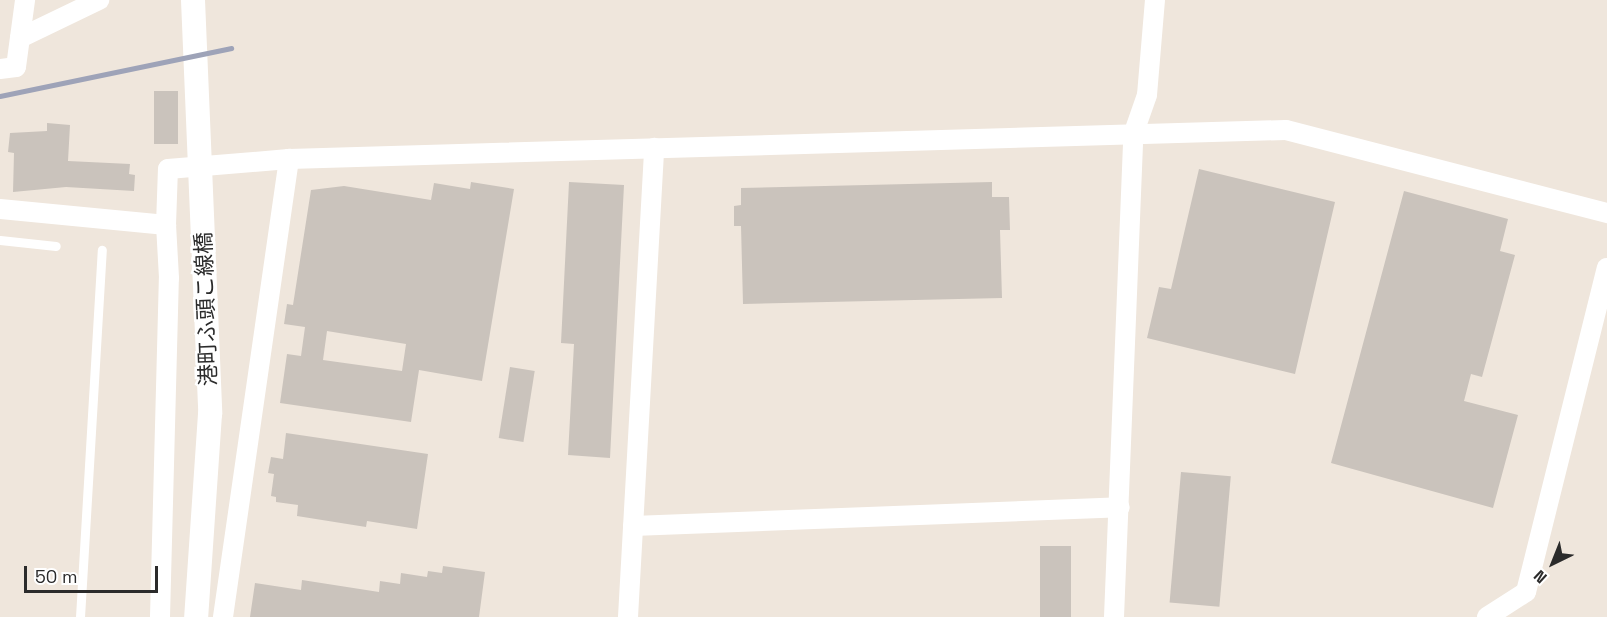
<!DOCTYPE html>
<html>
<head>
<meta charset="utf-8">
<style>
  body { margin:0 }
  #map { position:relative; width:1607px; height:617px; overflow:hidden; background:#efe6dc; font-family:"Space Grotesk","Noto Sans JP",sans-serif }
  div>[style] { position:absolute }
  .building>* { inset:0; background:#cac3bc; transform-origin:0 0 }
  .service>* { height:9px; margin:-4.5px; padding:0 4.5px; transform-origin:4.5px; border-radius:4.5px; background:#fff }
  .minor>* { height:20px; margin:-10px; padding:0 10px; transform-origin:10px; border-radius:10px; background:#fff }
  .tertiary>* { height:24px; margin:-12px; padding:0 12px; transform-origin:12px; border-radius:12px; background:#fff }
  .rail>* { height:4.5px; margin:-2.25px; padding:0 2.25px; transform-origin:2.25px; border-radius:2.25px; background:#9ea3b8 }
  span { translate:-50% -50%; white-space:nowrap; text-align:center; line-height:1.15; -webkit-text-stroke:5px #fff; paint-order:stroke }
  .street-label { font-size:22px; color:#2b2b2b }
  .north { position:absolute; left:1523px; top:533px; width:60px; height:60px; -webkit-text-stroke:4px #fff; paint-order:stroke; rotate:223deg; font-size:16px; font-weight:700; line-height:24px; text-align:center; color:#2b2b2b }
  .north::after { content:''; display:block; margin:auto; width:21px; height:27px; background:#2b2b2b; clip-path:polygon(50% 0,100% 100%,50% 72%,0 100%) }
  .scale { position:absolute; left:24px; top:566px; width:134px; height:27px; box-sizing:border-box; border:3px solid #2b2b2b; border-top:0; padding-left:8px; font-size:18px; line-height:21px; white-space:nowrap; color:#2b2b2b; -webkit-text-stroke:4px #fff; paint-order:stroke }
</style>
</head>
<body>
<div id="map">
  <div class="building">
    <i style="left:154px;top:91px;width:24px;height:53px"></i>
    <i style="clip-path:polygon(47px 123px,70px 125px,68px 161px,130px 164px,129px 174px,135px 175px,134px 191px,66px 187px,13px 192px,14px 153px,8px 152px,10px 133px,47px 131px)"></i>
    <i style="clip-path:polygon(1199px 169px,1335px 202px,1295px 374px,1147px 338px,1159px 287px,1171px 289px)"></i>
    <i style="clip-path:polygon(evenodd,471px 182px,514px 189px,482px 381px,419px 370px,411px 422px,280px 403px,287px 354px,301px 356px,305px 327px,284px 324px,287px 304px,293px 305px,311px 190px,344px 186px,431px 200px,434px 183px,470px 189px,471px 182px,327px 331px,406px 344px,402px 371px,323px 360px,327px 331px)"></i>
    <i style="clip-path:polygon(569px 182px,624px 185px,610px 458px,568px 455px,574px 344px,561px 343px)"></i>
    <i style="clip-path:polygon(992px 182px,992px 197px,1009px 197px,1010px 230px,1000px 230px,1002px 298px,743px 304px,741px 226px,734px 226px,734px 206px,741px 205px,741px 188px)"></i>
    <i style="clip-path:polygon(1404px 191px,1508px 219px,1500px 251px,1515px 255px,1482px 377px,1471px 374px,1464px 401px,1518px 415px,1493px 508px,1331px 463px)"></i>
    <i style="left:510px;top:367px;width:25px;height:72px;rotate:9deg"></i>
    <i style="clip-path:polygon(286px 433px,428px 454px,417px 529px,367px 521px,366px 527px,297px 516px,298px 505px,276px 502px,276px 497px,271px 496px,274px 474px,268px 473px,271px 457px,283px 459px)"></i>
    <i style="left:1181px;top:472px;width:50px;height:131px;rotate:5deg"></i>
    <i style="left:1040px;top:546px;width:31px;height:71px"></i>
    <i style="clip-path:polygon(443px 566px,485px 572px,479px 617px,250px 617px,255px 583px,301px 590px,302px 580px,379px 592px,380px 581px,400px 584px,401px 573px,427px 577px,428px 571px,442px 573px)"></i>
  </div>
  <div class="service">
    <i style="left:0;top:240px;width:56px;rotate:6.1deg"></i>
    <i style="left:80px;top:617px;width:368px;rotate:-86.6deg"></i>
  </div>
  <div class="minor">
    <i style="left:20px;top:38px;width:88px;rotate:-25.7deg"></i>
    <i style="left:0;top:69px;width:16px;rotate:-7deg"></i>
    <i style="left:16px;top:67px;width:68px;rotate:-82.3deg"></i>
    <i style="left:0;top:209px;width:167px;rotate:5.5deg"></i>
    <i style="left:166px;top:225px;width:56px;rotate:-88deg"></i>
    <i style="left:168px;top:169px;width:121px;rotate:-4.7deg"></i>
    <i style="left:289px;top:159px;width:997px;rotate:-1.67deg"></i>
    <i style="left:1286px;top:130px;width:332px;rotate:14.5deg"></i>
    <i style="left:633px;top:526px;width:487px;rotate:-2.2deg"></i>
    <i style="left:160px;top:617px;width:339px;rotate:-88.5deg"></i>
    <i style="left:169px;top:278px;width:53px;rotate:-93.2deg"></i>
    <i style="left:223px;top:617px;width:463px;rotate:-81.8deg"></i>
    <i style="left:628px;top:617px;width:470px;rotate:-86.8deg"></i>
    <i style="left:1114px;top:617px;width:482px;rotate:-87.7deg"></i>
    <i style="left:1133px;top:135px;width:42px;rotate:-70.7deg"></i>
    <i style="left:1147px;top:95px;width:95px;rotate:-85.2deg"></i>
    <i style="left:1487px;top:617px;width:46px;rotate:-32.7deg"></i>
    <i style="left:1526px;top:592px;width:334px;rotate:-76deg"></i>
  </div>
  <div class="tertiary">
    <i style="left:193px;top:0;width:414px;rotate:87.6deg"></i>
    <i style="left:210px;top:414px;width:203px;rotate:93.9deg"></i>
  </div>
  <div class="rail">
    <i style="left:0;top:96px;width:236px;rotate:-11.7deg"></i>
  </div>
  <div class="street-label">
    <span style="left:206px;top:309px;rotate:-92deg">港町ふ頭こ線橋</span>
  </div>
  <div class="north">N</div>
  <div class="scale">50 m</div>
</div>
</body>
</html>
